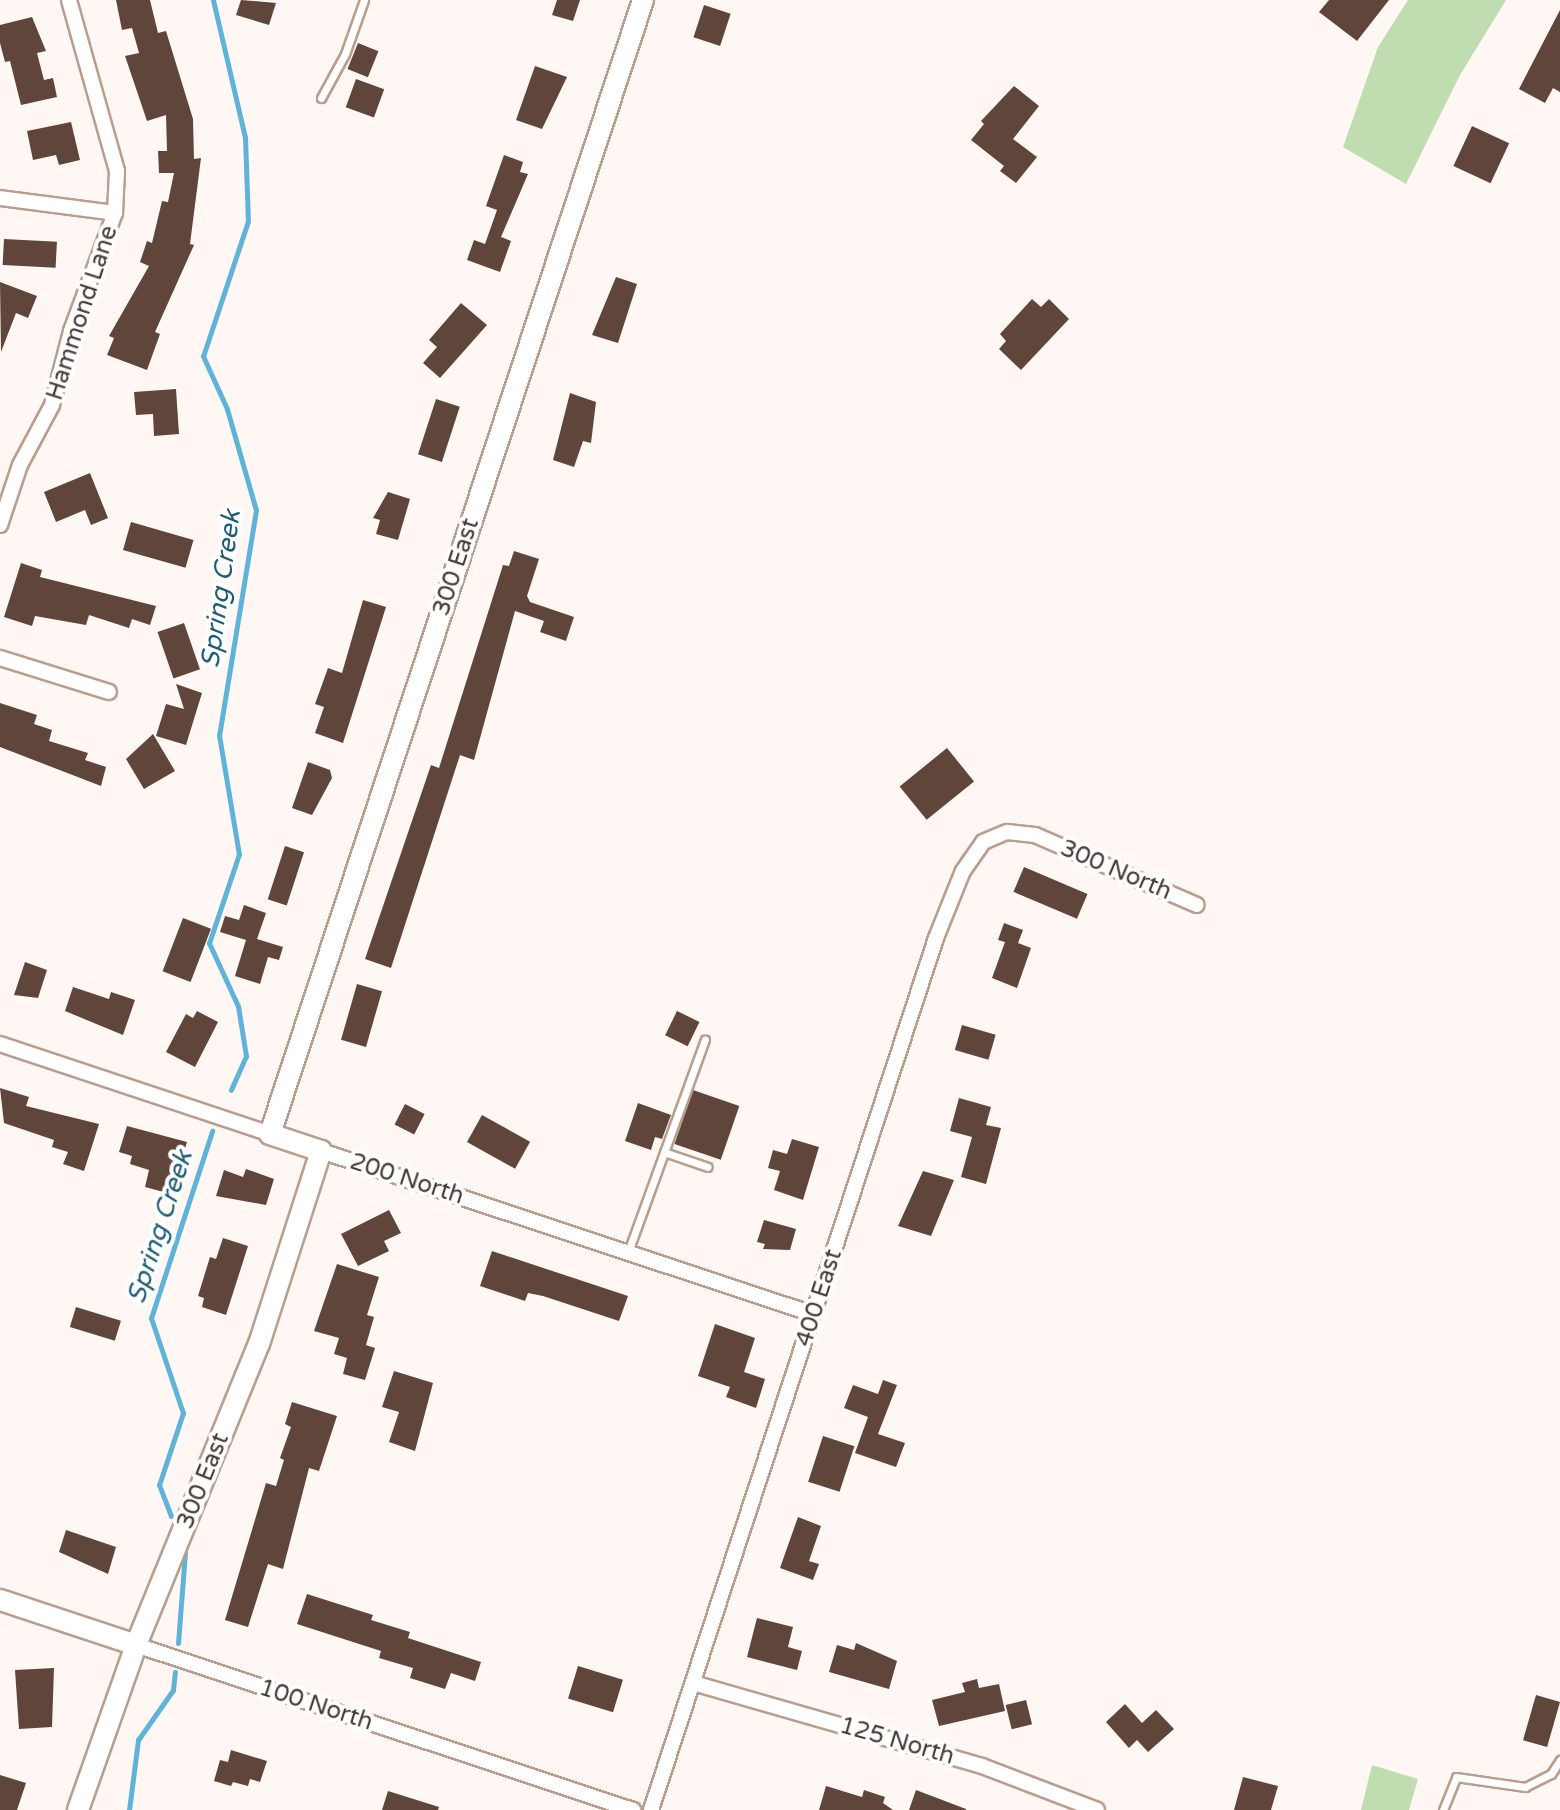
<!DOCTYPE html>
<html>
<head>
<meta charset="utf-8">
<style>
  body { margin:0 }
  #map { position:relative; width:1560px; height:1810px; overflow:hidden; background:#fef7f4; font-family:"Varela Round",sans-serif }
  div>[style] { position:absolute }
  .green>* { inset:0; background:#c0ddb1 }
  .stream>* { height:5px; margin:-2.5px; padding:0 2.5px; transform-origin:2.5px; border-radius:2.5px; background:#60b3d8 }
  .building>* { inset:0; background:#60463a; transform-origin:0 0 }
  .roads { filter:drop-shadow(2px 0 #b99d8d) drop-shadow(-2px 0 #b99d8d) drop-shadow(0 2px #b99d8d) drop-shadow(0 -2px #b99d8d) }
  .lane>* { height:7px; margin:-3.5px; padding:0 3.5px; transform-origin:3.5px; border-radius:3.5px; background:#fff }
  .street>* { height:14px; margin:-7px; padding:0 7px; transform-origin:7px; border-radius:7px; background:#fff }
  .secondary>* { height:20px; margin:-10px; padding:0 10px; transform-origin:10px; border-radius:10px; background:#fff }
  span { translate:-50% -50%; white-space:nowrap; text-align:center; line-height:1.15; -webkit-text-stroke:8px #fff; paint-order:stroke }
  .street-label { font-size:24px; color:#463a33 }
  .water-label { font-size:26px; color:#1c5d77; font-style:italic }
</style>
</head>
<body>
<div id="map">
  <div class="green">
    <i style="clip-path:polygon(1408px 0,1506px 0,1460px 75px,1406px 184px,1343px 147px,1378px 47px)"></i>
    <i style="clip-path:polygon(1372px 1765px,1418px 1779px,1409px 1810px,1361px 1810px)"></i>
  </div>
  <div class="stream">
    <i style="left:213px;top:0;width:141px;rotate:76.9deg"></i>
    <i style="left:245px;top:137px;width:84px;rotate:88deg"></i>
    <i style="left:248px;top:221px;width:142px;rotate:108.4deg"></i>
    <i style="left:203px;top:356px;width:58px;rotate:65.6deg"></i>
    <i style="left:227px;top:409px;width:105px;rotate:74deg"></i>
    <i style="left:256px;top:510px;width:228px;rotate:99.3deg"></i>
    <i style="left:219px;top:735px;width:121px;rotate:80.5deg"></i>
    <i style="left:239px;top:854px;width:94px;rotate:108.6deg"></i>
    <i style="left:209px;top:943px;width:69px;rotate:65.3deg"></i>
    <i style="left:238px;top:1006px;width:51px;rotate:80.9deg"></i>
    <i style="left:246px;top:1056px;width:37px;rotate:114deg"></i>
    <i style="left:171px;top:1516px;width:33px;rotate:-111deg"></i>
    <i style="left:159px;top:1485px;width:76px;rotate:-71.6deg"></i>
    <i style="left:183px;top:1413px;width:100px;rotate:-108.6deg"></i>
    <i style="left:151px;top:1318px;width:197px;rotate:-71.9deg"></i>
    <i style="left:178px;top:1643px;width:92px;rotate:-85.6deg"></i>
    <i style="left:129px;top:1810px;width:71px;rotate:-82.7deg"></i>
    <i style="left:138px;top:1740px;width:61px;rotate:-55deg"></i>
    <i style="left:173px;top:1690px;width:18px;rotate:-84deg"></i>
  </div>
  <div class="building">
    <i style="clip-path:polygon(116px 0,150px 0,158px 33px,166px 31px,193px 119px,194px 159px,201px 158px,190px 244px,194px 245px,155px 332px,160px 334px,147px 370px,107px 355px,114px 338px,109px 336px,149px 266px,140px 262px,147px 241px,152px 243px,162px 201px,168px 202px,174px 173px,159px 173px,158px 151px,167px 151px,166px 115px,147px 121px,125px 56px,139px 53px,132px 28px,122px 30px)"></i>
    <i style="clip-path:polygon(241px 0,276px 3px,269px 25px,236px 15px)"></i>
    <i style="clip-path:polygon(557px 0,580px 0,573px 21px,552px 15px)"></i>
    <i style="clip-path:polygon(1329px 0,1389px 0,1357px 41px,1319px 12px)"></i>
    <i style="left:704px;top:5px;width:28px;height:34px;rotate:18deg"></i>
    <i style="clip-path:polygon(1560px 10px,1560px 92px,1553px 88px,1545px 103px,1519px 89px)"></i>
    <i style="clip-path:polygon(32px 17px,46px 51px,37px 53px,44px 80px,53px 78px,57px 97px,21px 105px,10px 61px,5px 62px,0 43px,0 25px)"></i>
    <i style="left:358px;top:43px;width:22px;height:28px;rotate:22deg"></i>
    <i style="clip-path:polygon(535px 66px,567px 77px,542px 129px,516px 120px)"></i>
    <i style="left:356px;top:79px;width:30px;height:30px;rotate:20deg"></i>
    <i style="clip-path:polygon(1014px 86px,1039px 106px,1013px 139px,1037px 157px,1016px 183px,1000px 171px,1004px 166px,971px 140px,984px 124px,981px 121px)"></i>
    <i style="clip-path:polygon(71px 122px,80px 160px,59px 165px,56px 155px,33px 160px,27px 131px)"></i>
    <i style="left:1472px;top:126px;width:41px;height:44px;rotate:25deg"></i>
    <i style="clip-path:polygon(504px 155px,523px 162px,520px 172px,528px 174px,501px 237px,511px 241px,500px 272px,467px 260px,474px 240px,485px 244px,497px 210px,486px 206px)"></i>
    <i style="left:4px;top:239px;width:53px;height:26px;rotate:3deg"></i>
    <i style="clip-path:polygon(616px 277px,637px 284px,618px 343px,592px 335px)"></i>
    <i style="clip-path:polygon(0 282px,37px 296px,28px 318px,16px 313px,1px 352px)"></i>
    <i style="clip-path:polygon(1032px 299px,1041px 307px,1049px 299px,1069px 319px,1021px 370px,999px 349px,1006px 341px,1000px 334px)"></i>
    <i style="clip-path:polygon(461px 303px,487px 325px,440px 378px,423px 363px,437px 347px,429px 340px)"></i>
    <i style="clip-path:polygon(176px 389px,179px 434px,154px 436px,153px 414px,136px 415px,134px 392px)"></i>
    <i style="clip-path:polygon(570px 393px,596px 402px,591px 443px,583px 441px,574px 467px,553px 460px)"></i>
    <i style="left:436px;top:399px;width:25px;height:58px;rotate:18deg"></i>
    <i style="clip-path:polygon(90px 473px,108px 518px,91px 525px,85px 510px,56px 522px,44px 492px)"></i>
    <i style="clip-path:polygon(388px 492px,410px 499px,398px 540px,376px 534px,380px 520px,373px 518px)"></i>
    <i style="left:131px;top:522px;width:65px;height:29px;rotate:16deg"></i>
    <i style="clip-path:polygon(514px 551px,539px 559px,527px 596px,530px 602px,574px 617px,566px 641px,540px 632px,544px 621px,515px 611px,474px 760px,460px 755px,391px 968px,365px 959px,431px 765px,439px 768px,503px 565px,509px 566px)"></i>
    <i style="clip-path:polygon(21px 563px,42px 570px,40px 577px,156px 606px,150px 625px,132px 619px,129px 628px,89px 615px,86px 625px,35px 616px,32px 626px,4px 617px)"></i>
    <i style="clip-path:polygon(363px 600px,386px 607px,343px 743px,315px 733px,324px 707px,315px 704px,328px 668px,342px 673px)"></i>
    <i style="left:184px;top:623px;width:49px;height:28px;rotate:71deg"></i>
    <i style="clip-path:polygon(176px 684px,202px 693px,186px 745px,156px 736px,166px 704px,184px 709px)"></i>
    <i style="clip-path:polygon(0 703px,37px 715px,34px 724px,52px 730px,49px 741px,88px 753px,85px 760px,106px 767px,101px 786px,0 747px)"></i>
    <i style="clip-path:polygon(153px 734px,175px 771px,144px 789px,126px 759px)"></i>
    <i style="left:947px;top:748px;width:43px;height:61px;rotate:51deg"></i>
    <i style="clip-path:polygon(308px 762px,330px 770px,332px 778px,312px 815px,292px 808px)"></i>
    <i style="left:285px;top:846px;width:20px;height:56px;rotate:18deg"></i>
    <i style="left:1024px;top:867px;width:69px;height:27px;rotate:23deg"></i>
    <i style="clip-path:polygon(244px 905px,266px 913px,257px 939px,283px 947px,279px 960px,268px 957px,260px 984px,235px 976px,246px 940px,220px 932px,225px 916px,239px 920px)"></i>
    <i style="left:183px;top:918px;width:30px;height:57px;rotate:21deg"></i>
    <i style="clip-path:polygon(1004px 923px,1023px 930px,1018px 943px,1031px 948px,1017px 988px,992px 978px,1005px 942px,998px 940px)"></i>
    <i style="clip-path:polygon(25px 962px,47px 970px,38px 998px,14px 995px)"></i>
    <i style="left:357px;top:984px;width:26px;height:58px;rotate:16deg"></i>
    <i style="clip-path:polygon(73px 987px,109px 999px,111px 992px,135px 1000px,123px 1035px,65px 1011px)"></i>
    <i style="clip-path:polygon(197px 1011px,218px 1022px,195px 1067px,166px 1052px,186px 1014px,193px 1018px)"></i>
    <i style="left:677px;top:1011px;width:25px;height:27px;rotate:26deg"></i>
    <i style="left:962px;top:1025px;width:35px;height:26px;rotate:16deg"></i>
    <i style="clip-path:polygon(0 1088px,29px 1097px,26px 1106px,99px 1124px,84px 1171px,63px 1164px,68px 1152px,52px 1147px,54px 1140px,4px 1123px)"></i>
    <i style="left:693px;top:1090px;width:49px;height:57px;rotate:19deg"></i>
    <i style="clip-path:polygon(959px 1098px,991px 1107px,986px 1125px,1001px 1128px,986px 1184px,961px 1177px,972px 1137px,950px 1131px)"></i>
    <i style="clip-path:polygon(638px 1103px,671px 1115px,662px 1139px,655px 1137px,651px 1150px,625px 1141px)"></i>
    <i style="left:405px;top:1104px;width:22px;height:23px;rotate:27deg"></i>
    <i style="left:482px;top:1115px;width:55px;height:31px;rotate:29deg"></i>
    <i style="clip-path:polygon(127px 1126px,187px 1142px,171px 1194px,145px 1187px,149px 1170px,130px 1164px,132px 1156px,119px 1152px)"></i>
    <i style="clip-path:polygon(792px 1139px,819px 1147px,803px 1200px,774px 1190px,780px 1171px,768px 1168px,773px 1150px,787px 1154px)"></i>
    <i style="clip-path:polygon(246px 1169px,274px 1179px,266px 1205px,216px 1196px,224px 1170px,243px 1177px)"></i>
    <i style="clip-path:polygon(923px 1171px,954px 1180px,931px 1236px,898px 1226px)"></i>
    <i style="clip-path:polygon(389px 1210px,401px 1233px,384px 1241px,389px 1251px,358px 1266px,341px 1234px)"></i>
    <i style="clip-path:polygon(764px 1220px,796px 1229px,790px 1250px,763px 1249px,765px 1244px,757px 1242px)"></i>
    <i style="clip-path:polygon(223px 1238px,248px 1246px,226px 1315px,202px 1307px,204px 1298px,198px 1296px,210px 1257px,216px 1259px)"></i>
    <i style="clip-path:polygon(492px 1251px,628px 1296px,619px 1321px,543px 1296px,528px 1293px,525px 1301px,480px 1286px)"></i>
    <i style="clip-path:polygon(337px 1264px,379px 1277px,367px 1315px,374px 1317px,366px 1345px,375px 1348px,365px 1380px,343px 1374px,347px 1358px,334px 1354px,339px 1338px,314px 1331px)"></i>
    <i style="left:76px;top:1307px;width:47px;height:21px;rotate:17deg"></i>
    <i style="clip-path:polygon(715px 1324px,755px 1338px,744px 1372px,765px 1379px,756px 1408px,726px 1397px,730px 1387px,698px 1376px)"></i>
    <i style="clip-path:polygon(394px 1371px,433px 1383px,415px 1451px,389px 1442px,399px 1412px,382px 1407px)"></i>
    <i style="clip-path:polygon(883px 1380px,897px 1385px,878px 1434px,905px 1443px,896px 1467px,855px 1453px,868px 1417px,844px 1408px,853px 1385px,878px 1394px)"></i>
    <i style="clip-path:polygon(292px 1402px,337px 1416px,319px 1471px,309px 1468px,283px 1569px,268px 1564px,248px 1627px,225px 1620px,266px 1483px,276px 1486px,284px 1460px,280px 1458px,291px 1427px,285px 1424px)"></i>
    <i style="left:823px;top:1436px;width:33px;height:48px;rotate:18deg"></i>
    <i style="clip-path:polygon(798px 1517px,821px 1526px,809px 1561px,819px 1564px,813px 1580px,780px 1568px)"></i>
    <i style="clip-path:polygon(66px 1530px,116px 1547px,108px 1574px,59px 1552px)"></i>
    <i style="clip-path:polygon(307px 1594px,373px 1615px,371px 1620px,410px 1632px,408px 1638px,481px 1662px,475px 1681px,451px 1673px,445px 1689px,410px 1678px,413px 1668px,379px 1658px,381px 1651px,297px 1624px)"></i>
    <i style="clip-path:polygon(757px 1618px,793px 1627px,788px 1647px,802px 1651px,797px 1670px,747px 1657px)"></i>
    <i style="clip-path:polygon(856px 1643px,897px 1661px,889px 1689px,829px 1672px,837px 1645px,854px 1650px)"></i>
    <i style="left:578px;top:1666px;width:47px;height:34px;rotate:17deg"></i>
    <i style="clip-path:polygon(54px 1668px,52px 1727px,19px 1729px,15px 1670px)"></i>
    <i style="clip-path:polygon(977px 1679px,979px 1688px,999px 1684px,1005px 1711px,939px 1726px,932px 1700px,965px 1692px,962px 1683px)"></i>
    <i style="left:1536px;top:1695px;width:25px;height:47px;rotate:16deg"></i>
    <i style="left:1026px;top:1700px;width:25px;height:21px;rotate:76deg"></i>
    <i style="clip-path:polygon(1125px 1704px,1142px 1723px,1156px 1710px,1174px 1729px,1148px 1752px,1137px 1740px,1129px 1748px,1106px 1722px)"></i>
    <i style="clip-path:polygon(231px 1750px,267px 1761px,260px 1782px,250px 1779px,248px 1786px,233px 1782px,231px 1786px,214px 1781px,220px 1760px,228px 1762px)"></i>
    <i style="clip-path:polygon(0 1775px,26px 1783px,17px 1810px,0 1810px)"></i>
    <i style="clip-path:polygon(1243px 1777px,1278px 1786px,1271px 1810px,1234px 1810px)"></i>
    <i style="clip-path:polygon(826px 1786px,862px 1797px,864px 1790px,885px 1797px,883px 1803px,893px 1810px,819px 1810px)"></i>
    <i style="clip-path:polygon(916px 1790px,966px 1809px,966px 1810px,909px 1810px)"></i>
    <i style="clip-path:polygon(388px 1791px,439px 1807px,438px 1810px,382px 1810px)"></i>
  </div>
  <div class="roads">
    <div class="lane">
      <i style="left:321px;top:98px;width:50px;rotate:-61.4deg"></i>
      <i style="left:345px;top:54px;width:57px;rotate:-70.6deg"></i>
      <i style="left:664px;top:1152px;width:46px;rotate:18.8deg"></i>
      <i style="left:628px;top:1252px;width:226px;rotate:-70.1deg"></i>
      <i style="left:1443px;top:1810px;width:35px;rotate:-68deg"></i>
      <i style="left:1456px;top:1777px;width:70px;rotate:8.2deg"></i>
      <i style="left:1525px;top:1787px;width:29px;rotate:-27deg"></i>
      <i style="left:1551px;top:1774px;width:17px;rotate:-57deg"></i>
    </div>
    <div class="street">
      <i style="left:0;top:198px;width:116px;rotate:7.4deg"></i>
      <i style="left:0;top:525px;width:63px;rotate:-71.6deg"></i>
      <i style="left:20px;top:465px;width:68px;rotate:-61.9deg"></i>
      <i style="left:52px;top:405px;width:76px;rotate:-75.6deg"></i>
      <i style="left:71px;top:331px;width:126px;rotate:-69.6deg"></i>
      <i style="left:115px;top:213px;width:42px;rotate:-87.3deg"></i>
      <i style="left:117px;top:171px;width:178px;rotate:-105.7deg"></i>
      <i style="left:0;top:658px;width:114px;rotate:17.3deg"></i>
      <i style="left:0;top:1044px;width:285px;rotate:18.4deg"></i>
      <i style="left:321px;top:1151px;width:518px;rotate:18.33deg"></i>
      <i style="left:136px;top:1645px;width:524px;rotate:18.37deg"></i>
      <i style="left:693px;top:1683px;width:301px;rotate:16deg"></i>
      <i style="left:982px;top:1766px;width:123px;rotate:20.9deg"></i>
      <i style="left:651px;top:1810px;width:917px;rotate:-71.9deg"></i>
      <i style="left:936px;top:938px;width:72px;rotate:-68.1deg"></i>
      <i style="left:963px;top:871px;width:35px;rotate:-55deg"></i>
      <i style="left:983px;top:842px;width:26px;rotate:-23deg"></i>
      <i style="left:1007px;top:832px;width:28px;rotate:6deg"></i>
      <i style="left:1035px;top:835px;width:176px;rotate:23.4deg"></i>
    </div>
    <div class="secondary">
      <i style="left:0;top:1600px;width:143px;rotate:18.3deg"></i>
      <i style="left:78px;top:1810px;width:175px;rotate:-70.6deg"></i>
      <i style="left:136px;top:1645px;width:325px;rotate:-67.8deg"></i>
      <i style="left:259px;top:1344px;width:203px;rotate:-72.2deg"></i>
      <i style="left:321px;top:1151px;width:54px;rotate:-161.6deg"></i>
      <i style="left:270px;top:1134px;width:1194px;rotate:-71.79deg"></i>
    </div>
  </div>
  <div class="street-label">
    <span style="left:82px;top:313px;rotate:-72deg">Hammond Lane</span>
    <span style="left:456px;top:567px;rotate:-72deg">300 East</span>
    <span style="left:1116px;top:870px;rotate:23deg">300 North</span>
    <span style="left:407px;top:1179px;rotate:18deg">200 North</span>
    <span style="left:819px;top:1298px;rotate:-72deg">400 East</span>
    <span style="left:203px;top:1481px;rotate:-68deg">300 East</span>
    <span style="left:316px;top:1705px;rotate:18deg">100 North</span>
    <span style="left:897px;top:1741px;rotate:16deg">125 North</span>
  </div>
  <div class="water-label">
    <span style="left:221px;top:589px;rotate:-82deg">Spring Creek</span>
    <span style="left:160px;top:1227px;rotate:-72deg">Spring Creek</span>
  </div>
</div>
</body>
</html>
